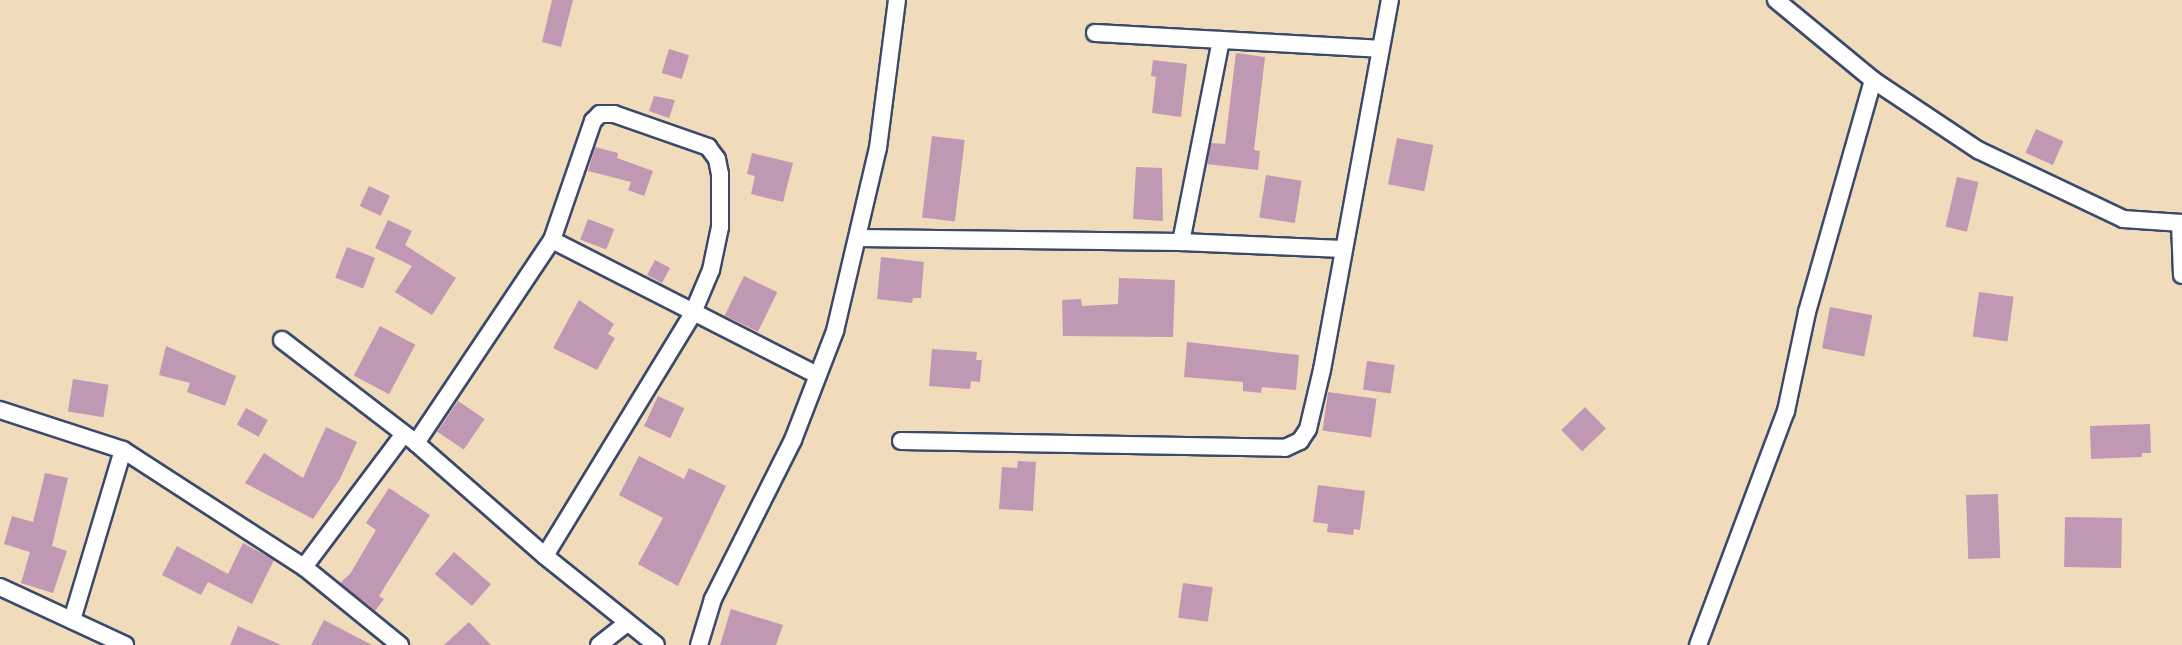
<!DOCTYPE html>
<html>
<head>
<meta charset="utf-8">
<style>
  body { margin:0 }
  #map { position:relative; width:2182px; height:645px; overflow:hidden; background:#f0dcba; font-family:Mynerve,sans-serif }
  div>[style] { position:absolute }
  .building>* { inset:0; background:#c098b4; transform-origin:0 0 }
  .roads { filter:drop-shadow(2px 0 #3b496c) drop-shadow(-2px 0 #3b496c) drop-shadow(0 2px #3b496c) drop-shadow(0 -2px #3b496c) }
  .minor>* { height:16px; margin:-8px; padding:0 8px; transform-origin:8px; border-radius:8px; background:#fff }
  span { translate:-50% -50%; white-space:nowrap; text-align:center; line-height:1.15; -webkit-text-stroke:4.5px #fcf5e5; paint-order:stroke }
</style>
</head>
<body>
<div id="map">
  <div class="building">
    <i style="clip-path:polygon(552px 0,573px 0,561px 47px,542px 42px)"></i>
    <i style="left:669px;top:49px;width:21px;height:25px;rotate:17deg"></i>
    <i style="clip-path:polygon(1236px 53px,1265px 57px,1254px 150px,1260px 151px,1258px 170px,1207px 164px,1211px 143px,1225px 144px)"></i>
    <i style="clip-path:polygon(1153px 60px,1187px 64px,1181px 117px,1152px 113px,1156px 77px,1151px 76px)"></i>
    <i style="clip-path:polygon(654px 96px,675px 100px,669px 118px,649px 111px)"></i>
    <i style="left:2036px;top:129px;width:30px;height:26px;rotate:24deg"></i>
    <i style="left:932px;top:136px;width:33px;height:82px;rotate:7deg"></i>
    <i style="left:1397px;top:138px;width:37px;height:47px;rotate:11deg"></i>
    <i style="clip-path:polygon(595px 147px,618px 153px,617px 158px,653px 171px,644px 196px,628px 190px,631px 182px,588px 171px)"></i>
    <i style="clip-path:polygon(752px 153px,793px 163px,783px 202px,751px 194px,755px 176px,747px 174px)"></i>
    <i style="clip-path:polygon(1136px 167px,1162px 168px,1163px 221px,1133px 219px)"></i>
    <i style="left:1266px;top:175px;width:36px;height:43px;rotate:9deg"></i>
    <i style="left:1957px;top:177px;width:22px;height:51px;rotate:13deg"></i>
    <i style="left:369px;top:186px;width:23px;height:22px;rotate:25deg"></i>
    <i style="left:588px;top:219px;width:28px;height:22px;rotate:21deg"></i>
    <i style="clip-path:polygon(388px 220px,412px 231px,405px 245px,456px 278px,432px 315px,395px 292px,412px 266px,375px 248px)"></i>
    <i style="left:347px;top:247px;width:30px;height:33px;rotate:21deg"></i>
    <i style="clip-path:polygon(881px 257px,924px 262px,921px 298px,913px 298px,912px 303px,877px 299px)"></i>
    <i style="left:655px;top:260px;width:17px;height:17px;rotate:28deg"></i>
    <i style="left:744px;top:276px;width:37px;height:44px;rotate:26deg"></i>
    <i style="clip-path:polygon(1119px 278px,1175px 280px,1173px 337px,1063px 336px,1062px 300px,1081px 299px,1082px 306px,1118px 304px)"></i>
    <i style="left:1979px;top:292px;width:35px;height:45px;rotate:8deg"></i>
    <i style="clip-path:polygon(579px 300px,614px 324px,608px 334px,615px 338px,597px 370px,553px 348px)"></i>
    <i style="left:1830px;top:307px;width:43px;height:42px;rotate:11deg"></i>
    <i style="left:380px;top:326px;width:40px;height:56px;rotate:28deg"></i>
    <i style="clip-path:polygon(1187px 342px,1299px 355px,1296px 390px,1262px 387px,1261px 393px,1243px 391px,1243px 382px,1184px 377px)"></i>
    <i style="clip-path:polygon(166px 346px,236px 376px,225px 406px,187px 392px,190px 383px,159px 375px)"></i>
    <i style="clip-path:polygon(932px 349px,977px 352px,976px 360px,982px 360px,980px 382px,971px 381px,970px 389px,929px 386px)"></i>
    <i style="left:1367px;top:361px;width:28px;height:29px;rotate:8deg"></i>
    <i style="left:73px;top:379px;width:36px;height:33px;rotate:9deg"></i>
    <i style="left:1328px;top:392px;width:49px;height:39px;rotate:8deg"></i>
    <i style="left:658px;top:396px;width:29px;height:33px;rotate:25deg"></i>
    <i style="left:458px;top:401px;width:32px;height:37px;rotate:34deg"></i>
    <i style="left:1585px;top:407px;width:30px;height:33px;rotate:46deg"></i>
    <i style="left:246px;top:408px;width:25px;height:19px;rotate:29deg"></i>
    <i style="clip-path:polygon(2150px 424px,2151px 453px,2142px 453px,2142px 457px,2091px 459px,2090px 426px)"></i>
    <i style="clip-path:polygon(326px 427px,357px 442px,340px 479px,313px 519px,245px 483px,264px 453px,303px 478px)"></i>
    <i style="clip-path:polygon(639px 456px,684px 479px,689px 468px,726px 486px,678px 586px,638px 564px,663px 518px,619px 495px)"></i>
    <i style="clip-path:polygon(1018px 461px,1036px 462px,1033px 511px,999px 509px,1002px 467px,1017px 468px)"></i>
    <i style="clip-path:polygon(45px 473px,68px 478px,52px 546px,67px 551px,53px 593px,21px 583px,30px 552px,4px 544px,12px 516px,33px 522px)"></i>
    <i style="clip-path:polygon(1318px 485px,1365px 491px,1360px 530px,1354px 529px,1353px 535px,1327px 532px,1328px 524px,1313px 522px)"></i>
    <i style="clip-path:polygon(389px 488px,430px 515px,379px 596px,384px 599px,375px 611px,340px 583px,350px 574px,376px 530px,366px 523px)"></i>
    <i style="left:1998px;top:494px;width:64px;height:32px;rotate:88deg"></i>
    <i style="left:2065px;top:517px;width:57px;height:50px;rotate:1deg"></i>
    <i style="clip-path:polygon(243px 543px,274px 560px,252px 604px,208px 582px,201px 595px,162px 575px,177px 546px,228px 574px)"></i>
    <i style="left:454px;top:552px;width:49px;height:29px;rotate:41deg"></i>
    <i style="left:1183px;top:583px;width:30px;height:35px;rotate:8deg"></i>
    <i style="clip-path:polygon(731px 609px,783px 625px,776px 645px,720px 645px)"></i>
    <i style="clip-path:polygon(324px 620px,372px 645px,311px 645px)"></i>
    <i style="clip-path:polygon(469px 622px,491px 645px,444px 645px)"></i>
    <i style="clip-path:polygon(238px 626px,281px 645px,230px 645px)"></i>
  </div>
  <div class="roads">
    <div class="minor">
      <i style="left:1776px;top:0;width:126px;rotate:39.5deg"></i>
      <i style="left:1873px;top:80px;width:126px;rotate:33.7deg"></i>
      <i style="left:1978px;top:150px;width:161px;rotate:25.4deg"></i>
      <i style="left:2123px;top:219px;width:59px;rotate:3.9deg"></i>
      <i style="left:1095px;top:33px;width:285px;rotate:3.2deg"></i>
      <i style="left:2180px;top:223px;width:52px;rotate:87.8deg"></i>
      <i style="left:858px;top:238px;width:323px;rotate:0.7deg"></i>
      <i style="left:1181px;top:242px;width:162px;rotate:2.5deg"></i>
      <i style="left:552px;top:240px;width:297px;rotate:27deg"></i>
      <i style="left:1181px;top:242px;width:206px;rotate:-78.8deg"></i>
      <i style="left:282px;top:340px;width:169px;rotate:37.5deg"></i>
      <i style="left:416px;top:443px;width:171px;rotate:41.2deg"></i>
      <i style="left:545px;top:556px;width:142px;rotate:38.7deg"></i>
      <i style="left:0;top:410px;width:129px;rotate:18deg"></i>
      <i style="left:123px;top:450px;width:216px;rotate:32.9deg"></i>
      <i style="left:304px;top:567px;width:124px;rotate:39.1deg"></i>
      <i style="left:901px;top:441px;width:384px;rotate:1deg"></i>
      <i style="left:1285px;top:448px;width:17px;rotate:-25deg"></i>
      <i style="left:1300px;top:441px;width:14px;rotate:-56deg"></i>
      <i style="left:1308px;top:429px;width:61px;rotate:-76.7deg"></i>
      <i style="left:1322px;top:370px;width:376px;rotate:-79.6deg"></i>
      <i style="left:416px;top:443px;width:244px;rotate:-56.2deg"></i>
      <i style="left:552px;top:240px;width:126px;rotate:-71deg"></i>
      <i style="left:593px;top:121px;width:10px;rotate:-45deg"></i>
      <i style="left:600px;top:114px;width:14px"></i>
      <i style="left:614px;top:114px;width:100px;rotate:19.3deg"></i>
      <i style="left:708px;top:147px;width:15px;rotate:53deg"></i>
      <i style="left:717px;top:159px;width:15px;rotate:79deg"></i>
      <i style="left:720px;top:174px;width:53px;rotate:90deg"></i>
      <i style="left:720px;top:227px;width:44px;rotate:101.8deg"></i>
      <i style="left:711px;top:270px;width:49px;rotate:112.9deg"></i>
      <i style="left:692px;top:315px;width:282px;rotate:121.4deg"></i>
      <i style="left:304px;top:567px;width:166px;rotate:-53.1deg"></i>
      <i style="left:0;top:587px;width:138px;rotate:24.9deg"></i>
      <i style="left:72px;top:620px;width:177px;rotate:-73.3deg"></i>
      <i style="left:599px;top:645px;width:34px;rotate:-38deg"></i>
      <i style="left:699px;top:645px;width:48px;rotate:-73.1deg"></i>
      <i style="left:713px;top:599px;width:178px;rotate:-63.3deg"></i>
      <i style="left:793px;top:440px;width:117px;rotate:-68.9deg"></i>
      <i style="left:835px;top:331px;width:188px;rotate:-76.8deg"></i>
      <i style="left:878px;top:148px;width:149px;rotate:-82.7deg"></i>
      <i style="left:1698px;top:645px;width:250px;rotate:-69.4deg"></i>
      <i style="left:1786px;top:411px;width:101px;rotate:-78deg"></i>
      <i style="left:1807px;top:312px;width:241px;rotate:-74.1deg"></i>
    </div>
  </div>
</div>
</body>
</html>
